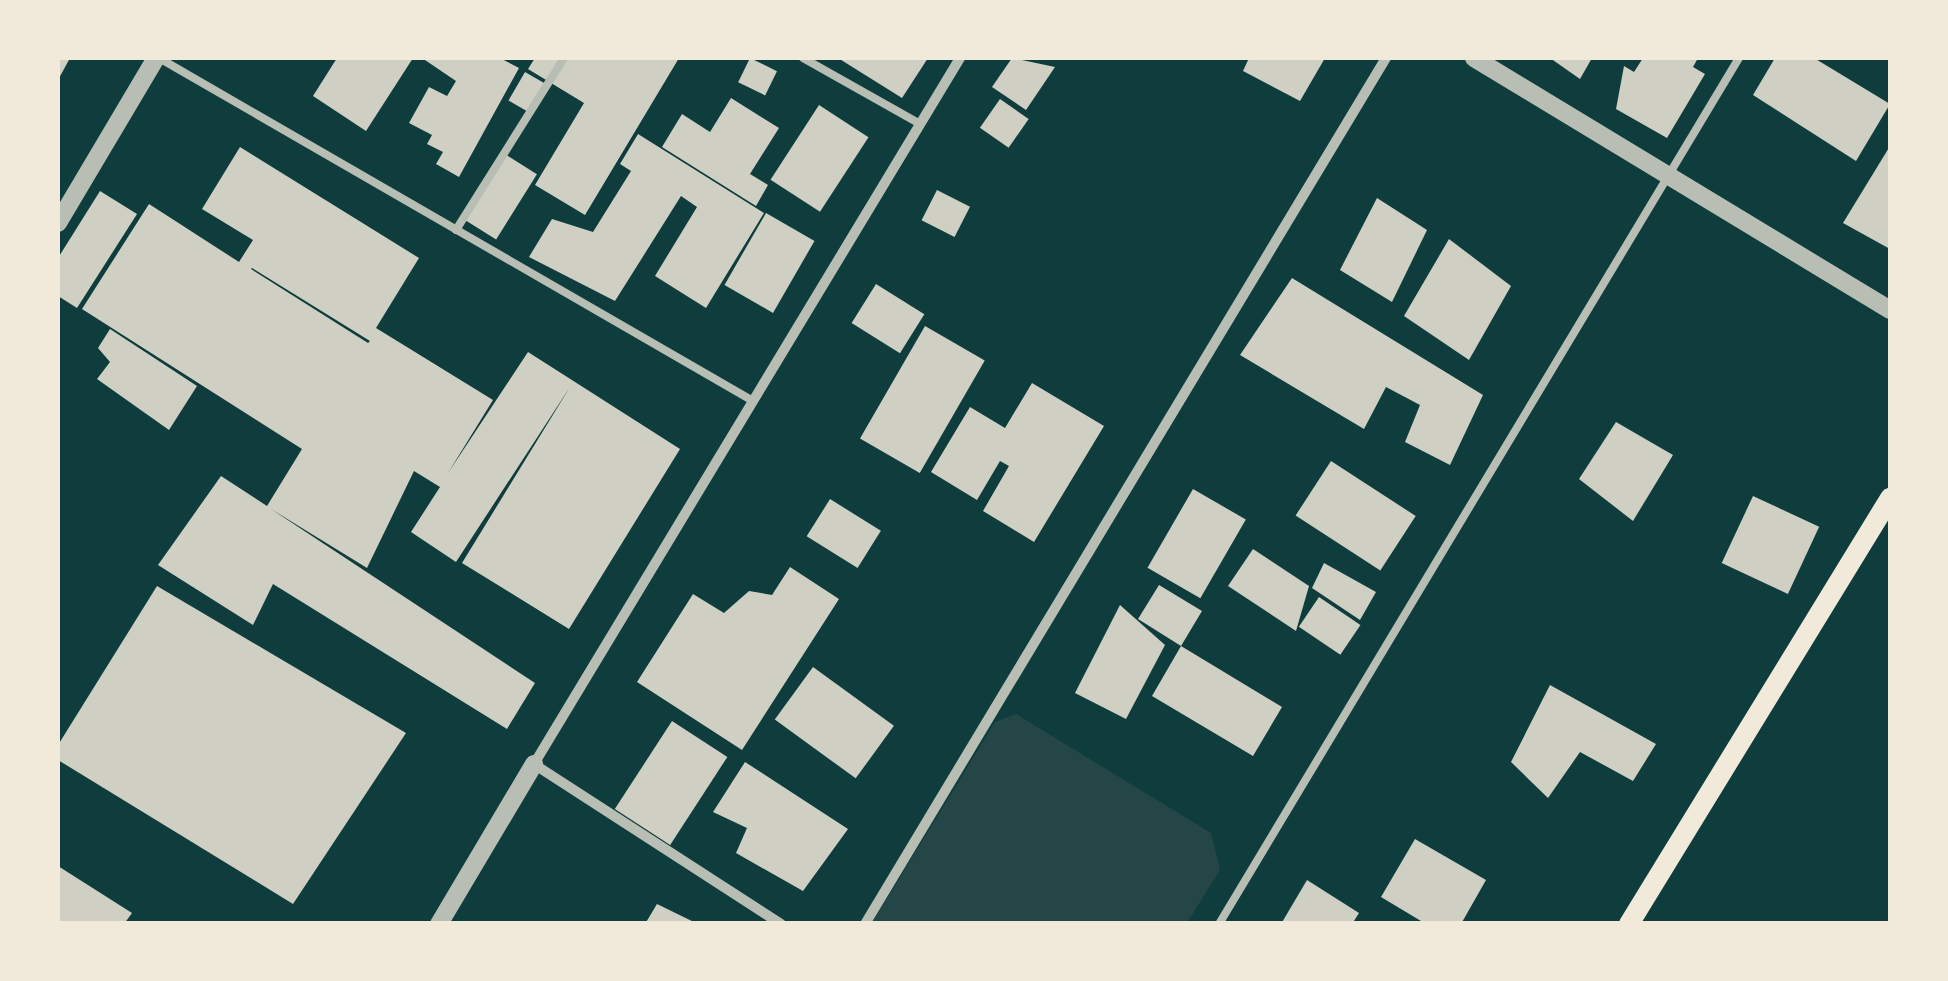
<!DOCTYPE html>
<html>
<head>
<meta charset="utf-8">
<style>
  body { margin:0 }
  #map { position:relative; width:1948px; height:981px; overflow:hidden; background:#0f3d3e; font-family:Ubuntu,sans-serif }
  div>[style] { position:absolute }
  .green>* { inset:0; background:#244646 }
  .building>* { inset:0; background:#cfcfc3; transform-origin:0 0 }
  .service>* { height:8px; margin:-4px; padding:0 4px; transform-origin:4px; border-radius:4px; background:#b8beb3 }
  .minor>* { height:10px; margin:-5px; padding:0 5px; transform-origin:5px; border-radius:5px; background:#b8beb3 }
  .tertiary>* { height:18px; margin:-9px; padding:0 9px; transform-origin:9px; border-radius:9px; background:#b8beb3 }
  .secondary>* { height:20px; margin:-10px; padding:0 10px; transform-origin:10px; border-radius:10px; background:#f1e9da }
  span { translate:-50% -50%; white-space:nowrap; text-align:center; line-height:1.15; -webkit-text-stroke:9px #f1e9da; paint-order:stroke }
  .frame { position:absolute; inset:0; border:60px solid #f1e9da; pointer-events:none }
</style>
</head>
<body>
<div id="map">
  <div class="green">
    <i style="clip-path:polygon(1016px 714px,1211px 833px,1220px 870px,1187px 923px,872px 923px,995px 722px)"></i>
  </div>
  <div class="building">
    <i style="clip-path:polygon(58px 58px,70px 58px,58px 80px)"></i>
    <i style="clip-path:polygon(337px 58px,413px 58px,366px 131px,313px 96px)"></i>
    <i style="clip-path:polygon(422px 58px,500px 58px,519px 68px,459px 177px,436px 164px,443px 152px,427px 144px,432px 135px,409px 123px,429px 87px,447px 96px,456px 81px)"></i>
    <i style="clip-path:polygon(535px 58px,679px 58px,585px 215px,535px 185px,584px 103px,528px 69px)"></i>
    <i style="left:750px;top:58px;width:30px;height:27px;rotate:26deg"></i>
    <i style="clip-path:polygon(838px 58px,928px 58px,902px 98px)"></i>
    <i style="clip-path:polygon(1012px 58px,1055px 67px,1026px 110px,992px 87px)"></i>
    <i style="clip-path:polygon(1249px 58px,1325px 58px,1300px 101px,1243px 71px)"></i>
    <i style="clip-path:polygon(1550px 58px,1592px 58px,1580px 79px)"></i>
    <i style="clip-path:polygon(1643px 58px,1698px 58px,1693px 67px,1705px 74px,1667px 138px,1616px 109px,1624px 66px,1634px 72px)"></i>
    <i style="clip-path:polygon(1775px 58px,1814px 58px,1890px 104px,1856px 161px,1753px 95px)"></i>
    <i style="left:525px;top:72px;width:28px;height:33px;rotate:30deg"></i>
    <i style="clip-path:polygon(731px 98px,779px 128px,750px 174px,768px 185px,756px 206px,662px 147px,682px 114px,710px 132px)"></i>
    <i style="left:1000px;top:99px;width:35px;height:35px;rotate:35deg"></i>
    <i style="left:819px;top:105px;width:59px;height:89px;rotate:33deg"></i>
    <i style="clip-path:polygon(638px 134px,764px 213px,706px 308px,655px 276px,697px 207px,681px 196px,615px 301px,529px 257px,552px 219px,593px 232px,631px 171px,620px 164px)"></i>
    <i style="clip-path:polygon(1890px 146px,1890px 249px,1843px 223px)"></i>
    <i style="clip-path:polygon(evenodd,240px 147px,419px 258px,376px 328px,493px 400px,448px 473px,528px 352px,680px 449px,569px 629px,462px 563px,570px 387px,456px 562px,411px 532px,440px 487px,414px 471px,367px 568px,271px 509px,535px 683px,507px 729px,273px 584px,253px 625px,158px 565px,221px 476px,267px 506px,302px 449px,82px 309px,149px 204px,239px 262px,253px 240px,202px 209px,240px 147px,252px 268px,370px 341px,368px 343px,251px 269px,252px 268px)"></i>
    <i style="left:503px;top:153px;width:40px;height:77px;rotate:32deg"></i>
    <i style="left:937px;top:190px;width:37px;height:34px;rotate:27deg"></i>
    <i style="clip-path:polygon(100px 191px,137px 214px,77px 308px,58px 296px,58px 258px)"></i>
    <i style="clip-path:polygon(1377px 198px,1427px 230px,1392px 302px,1340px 270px)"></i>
    <i style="left:766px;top:213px;width:56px;height:83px;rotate:30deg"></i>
    <i style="clip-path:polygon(1449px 239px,1511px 286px,1469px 360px,1404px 316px)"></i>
    <i style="clip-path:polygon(1292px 278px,1483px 395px,1450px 465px,1405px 442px,1420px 405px,1386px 387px,1364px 429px,1240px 355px)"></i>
    <i style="left:876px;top:284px;width:57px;height:46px;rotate:32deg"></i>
    <i style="left:925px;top:326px;width:69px;height:130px;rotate:30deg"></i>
    <i style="clip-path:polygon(110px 329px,197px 386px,169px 430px,97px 379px,110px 362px,98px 348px)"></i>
    <i style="clip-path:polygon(1032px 383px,1104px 426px,1034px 542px,983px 511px,1009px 466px,1000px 461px,977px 500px,931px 472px,970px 407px,1005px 428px)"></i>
    <i style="clip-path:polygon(1616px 422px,1673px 455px,1633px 521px,1579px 479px)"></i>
    <i style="left:1331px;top:461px;width:101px;height:65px;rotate:33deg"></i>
    <i style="left:1193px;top:489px;width:61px;height:91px;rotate:30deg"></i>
    <i style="left:1753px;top:496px;width:73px;height:74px;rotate:25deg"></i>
    <i style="left:830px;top:499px;width:60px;height:44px;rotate:32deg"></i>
    <i style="clip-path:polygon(1253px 549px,1309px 586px,1296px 631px,1228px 586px)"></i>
    <i style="clip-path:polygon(1324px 563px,1376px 592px,1360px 620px,1312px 588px)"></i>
    <i style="clip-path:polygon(790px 567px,839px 599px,742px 750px,637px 682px,693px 594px,724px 613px,749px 591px,772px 595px)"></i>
    <i style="clip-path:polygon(1159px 585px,1202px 611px,1181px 646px,1282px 707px,1253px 756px,1152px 696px,1181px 646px,1138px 619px)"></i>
    <i style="clip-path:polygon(157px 586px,406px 733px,293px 904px,58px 760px,58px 745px)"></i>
    <i style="left:1319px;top:597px;width:50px;height:36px;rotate:34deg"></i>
    <i style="clip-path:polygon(1120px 605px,1165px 645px,1126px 719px,1075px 693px)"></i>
    <i style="left:813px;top:667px;width:100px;height:65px;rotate:36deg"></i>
    <i style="clip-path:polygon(1550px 685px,1656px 744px,1633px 781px,1580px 752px,1548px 798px,1511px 762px)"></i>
    <i style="left:672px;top:721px;width:66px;height:105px;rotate:33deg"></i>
    <i style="clip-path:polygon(745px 762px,848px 829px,803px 891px,736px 853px,747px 828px,713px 812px)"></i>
    <i style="clip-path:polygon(1415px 839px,1486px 880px,1461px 924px,1426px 924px,1381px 897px)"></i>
    <i style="clip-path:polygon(58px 866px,132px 913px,124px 924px,58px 924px)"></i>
    <i style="clip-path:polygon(1307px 880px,1359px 913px,1352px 924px,1281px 924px)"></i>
    <i style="clip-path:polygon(657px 904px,698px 924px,645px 924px)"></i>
  </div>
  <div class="service">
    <i style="left:159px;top:58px;width:686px;rotate:30deg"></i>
    <i style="left:803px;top:58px;width:134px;rotate:29.4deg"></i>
    <i style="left:456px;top:230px;width:203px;rotate:-57.9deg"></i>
    <i style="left:1219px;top:924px;width:1010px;rotate:-59.02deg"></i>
  </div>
  <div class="minor">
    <i style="left:781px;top:924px;width:294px;rotate:-147.1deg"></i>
    <i style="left:534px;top:764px;width:825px;rotate:-58.89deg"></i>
    <i style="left:865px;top:924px;width:1011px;rotate:-58.97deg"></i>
  </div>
  <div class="tertiary">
    <i style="left:1474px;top:58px;width:486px;rotate:31.2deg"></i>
    <i style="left:58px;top:223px;width:192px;rotate:-59.3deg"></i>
    <i style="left:439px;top:924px;width:186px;rotate:-59.3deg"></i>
  </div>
  <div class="secondary">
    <i style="left:1629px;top:924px;width:500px;rotate:-58.5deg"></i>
  </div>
  <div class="frame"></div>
</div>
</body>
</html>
